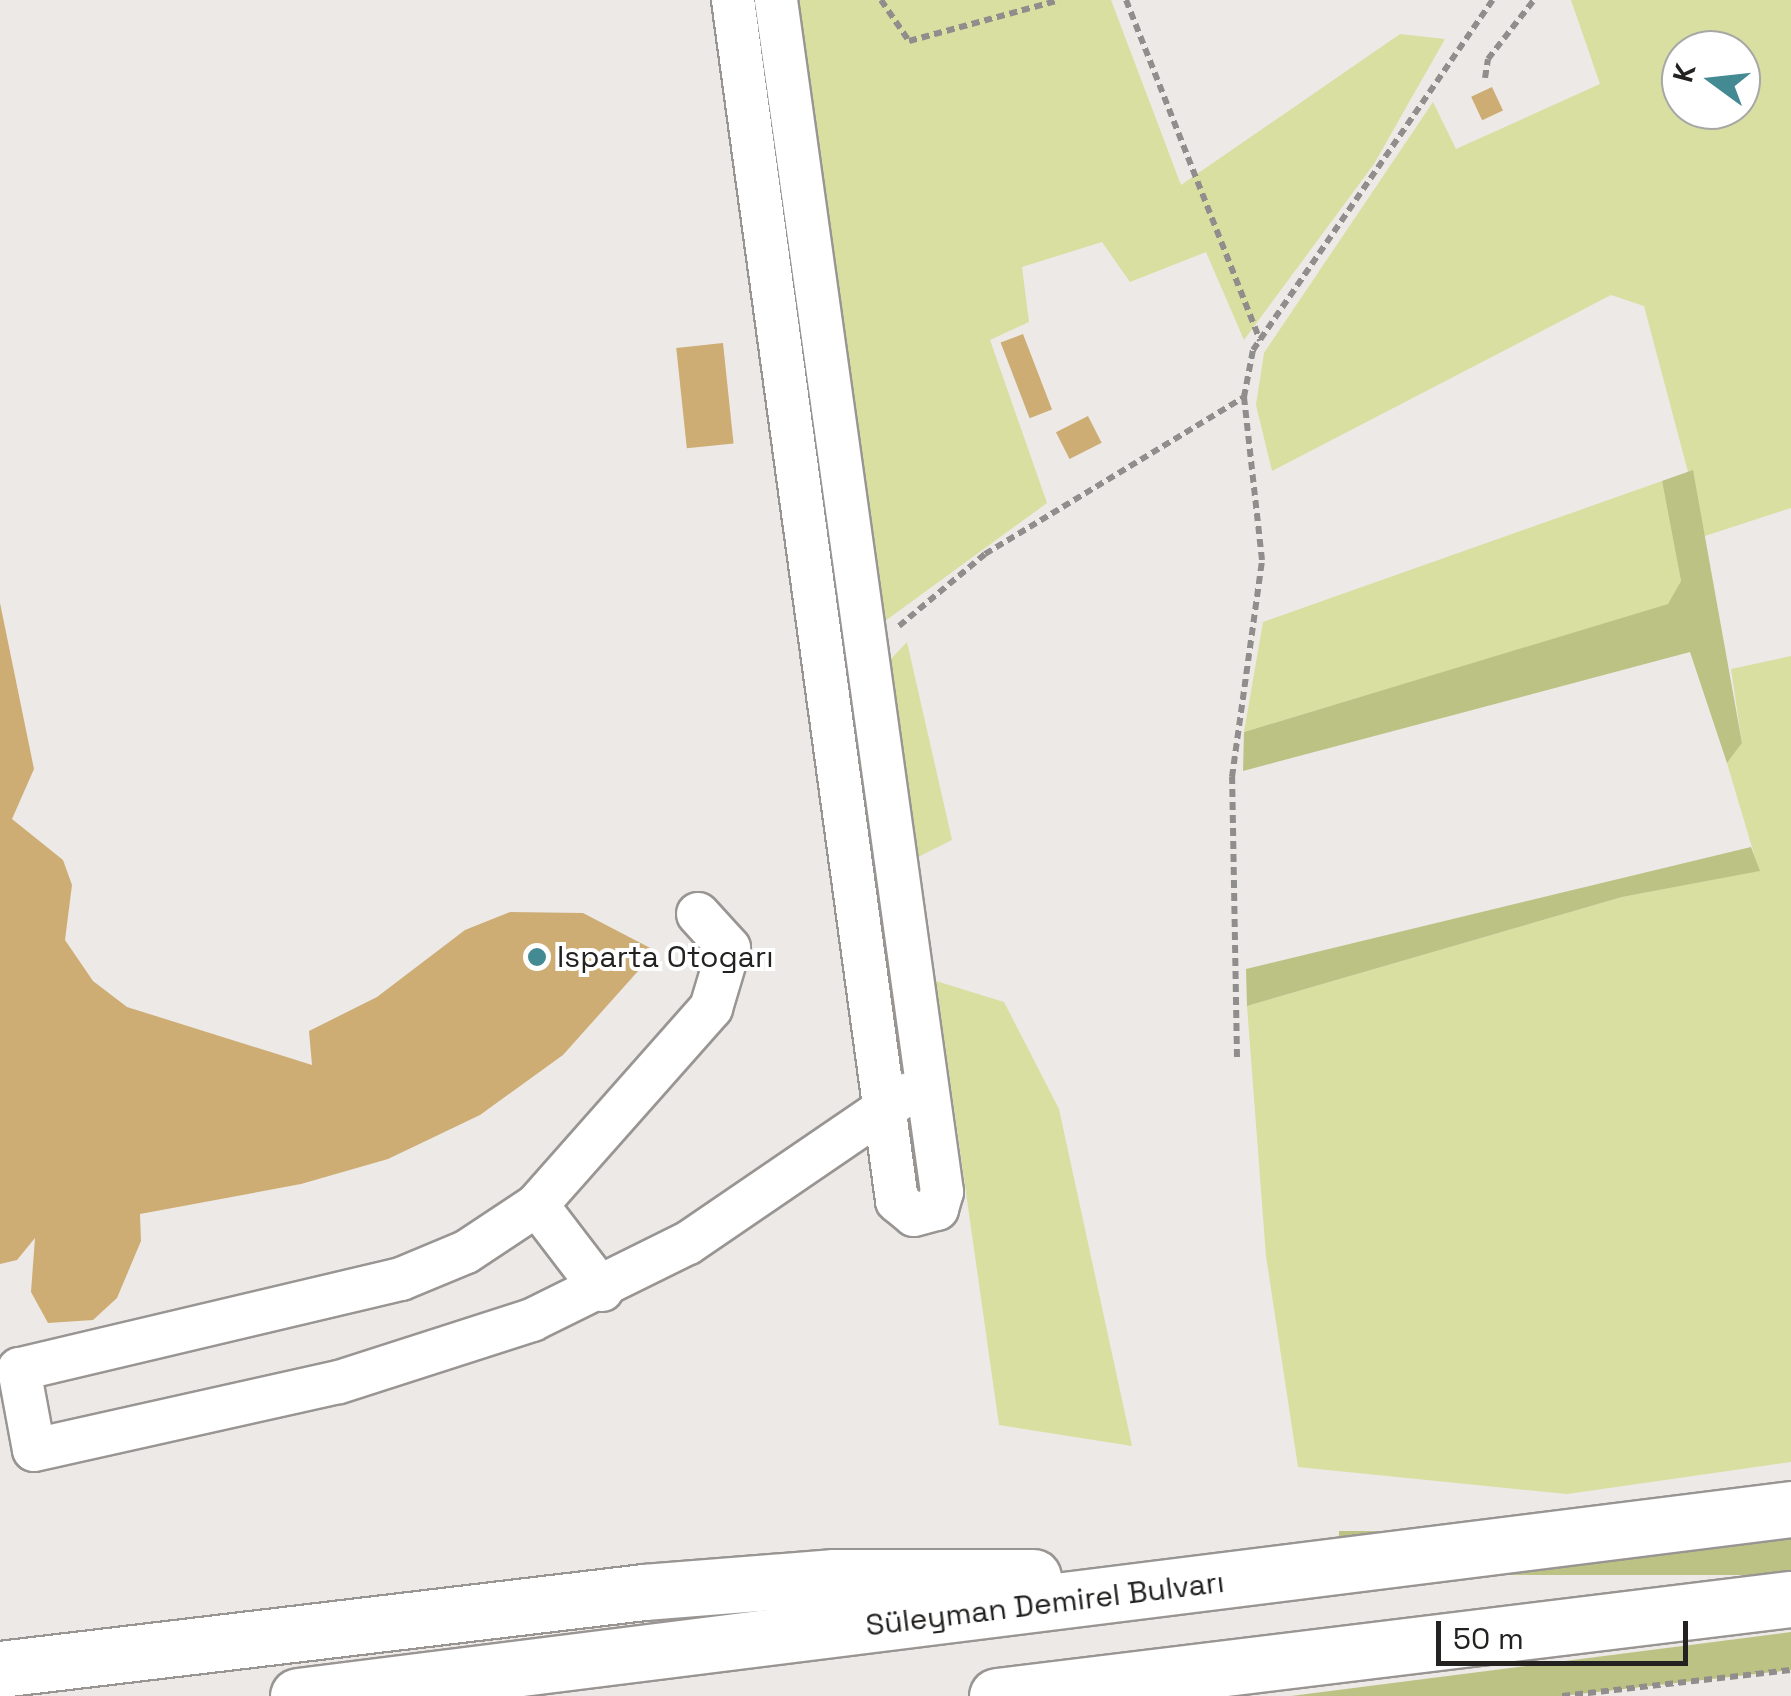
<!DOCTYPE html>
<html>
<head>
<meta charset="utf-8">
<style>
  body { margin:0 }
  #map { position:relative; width:1791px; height:1696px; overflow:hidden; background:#ede9e6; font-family:"Space Grotesk",sans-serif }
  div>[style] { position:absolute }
  .green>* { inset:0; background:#d9dfa0 }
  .forest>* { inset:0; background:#bcc283; transform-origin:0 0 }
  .building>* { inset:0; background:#cdad74; transform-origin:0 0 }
  .path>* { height:6px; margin-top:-3px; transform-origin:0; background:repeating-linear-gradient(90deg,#908e8c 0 8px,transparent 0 13px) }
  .roads { filter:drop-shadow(2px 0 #999593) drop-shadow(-2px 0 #999593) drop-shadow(0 2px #999593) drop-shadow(0 -2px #999593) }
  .minor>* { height:42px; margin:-21px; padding:0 21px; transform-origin:21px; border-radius:21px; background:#fff }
  .highway>* { height:55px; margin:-27.5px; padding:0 27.5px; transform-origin:27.5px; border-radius:27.5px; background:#fff }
  .dots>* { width:28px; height:28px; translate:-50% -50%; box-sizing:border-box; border:5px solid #fff; border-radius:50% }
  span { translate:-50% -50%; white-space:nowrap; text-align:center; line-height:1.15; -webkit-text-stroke:8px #fff; paint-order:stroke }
  .poi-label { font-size:30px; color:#232221 }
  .left { translate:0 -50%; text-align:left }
  .street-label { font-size:30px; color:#232221 }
  .north { position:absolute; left:1661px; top:30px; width:100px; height:100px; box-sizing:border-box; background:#fff; border:2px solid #a7a7a6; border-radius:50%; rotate:285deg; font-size:28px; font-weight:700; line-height:40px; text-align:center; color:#232221 }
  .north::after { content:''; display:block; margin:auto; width:35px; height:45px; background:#438a92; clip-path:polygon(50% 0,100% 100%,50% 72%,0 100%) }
  .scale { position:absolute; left:1436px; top:1621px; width:252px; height:45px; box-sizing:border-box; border:5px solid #232221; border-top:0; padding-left:12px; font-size:30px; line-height:35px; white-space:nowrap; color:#232221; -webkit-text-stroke:8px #fff; paint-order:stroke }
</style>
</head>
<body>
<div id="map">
  <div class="green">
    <i style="clip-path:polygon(797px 0,1111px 0,1181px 185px,1400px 34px,1445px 39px,1374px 164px,1244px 340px,1206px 252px,1130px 282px,1102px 242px,1022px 267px,1029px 322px,990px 340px,1047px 503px,885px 621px)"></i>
    <i style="clip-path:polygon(evenodd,1571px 0,1791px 0,1791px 508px,1705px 536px,1644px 306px,1611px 295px,1272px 471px,1256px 405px,1264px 353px,1433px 102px,1456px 149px,1600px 84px,1571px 0,1681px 50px,1741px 50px,1741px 110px,1681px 110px,1681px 50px)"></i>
    <i style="clip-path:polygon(1662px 481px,1681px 581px,1669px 604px,1244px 732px,1263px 622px)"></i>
    <i style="clip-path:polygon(907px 642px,952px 840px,918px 857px,890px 660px)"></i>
    <i style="clip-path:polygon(1791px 656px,1791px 1462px,1567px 1494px,1298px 1467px,1266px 1256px,1247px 1006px,1622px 897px,1759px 871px,1727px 763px,1742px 743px,1731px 669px)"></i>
    <i style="clip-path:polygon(936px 981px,1004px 1002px,1059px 1109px,1132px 1446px,999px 1425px)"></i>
  </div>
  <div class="forest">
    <i style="clip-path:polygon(1693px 470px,1742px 743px,1727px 763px,1690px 652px,1243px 771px,1244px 732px,1668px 604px,1681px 581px,1662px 481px)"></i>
    <i style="clip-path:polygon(1751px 847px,1760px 871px,1622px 897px,1247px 1006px,1246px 969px)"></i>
    <i style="left:1791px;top:1531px;width:44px;height:452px;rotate:90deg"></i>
    <i style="clip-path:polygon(1791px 1632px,1791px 1670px,1562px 1696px,1291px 1696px)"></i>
  </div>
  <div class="building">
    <i style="left:1492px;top:87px;width:26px;height:23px;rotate:65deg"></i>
    <i style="left:1023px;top:334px;width:81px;height:24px;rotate:69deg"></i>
    <i style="left:723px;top:343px;width:101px;height:47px;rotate:84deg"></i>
    <i style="left:1088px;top:416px;width:30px;height:36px;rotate:63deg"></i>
    <i style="clip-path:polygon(0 603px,34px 769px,12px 819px,63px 860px,72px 885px,65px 940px,93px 981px,127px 1007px,312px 1065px,309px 1031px,377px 997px,465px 930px,510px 912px,583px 913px,656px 951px,563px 1055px,480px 1115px,388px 1159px,301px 1184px,140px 1214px,141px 1241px,117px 1298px,93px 1320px,48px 1323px,31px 1292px,35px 1238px,17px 1260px,0 1264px)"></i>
  </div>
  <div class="path">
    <i style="left:881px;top:0;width:50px;rotate:55.7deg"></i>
    <i style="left:909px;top:41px;width:156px;rotate:-15.2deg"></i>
    <i style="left:1126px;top:0;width:366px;rotate:68.5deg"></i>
    <i style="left:1485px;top:78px;width:19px;rotate:-81deg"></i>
    <i style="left:1488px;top:59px;width:75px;rotate:-52.1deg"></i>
    <i style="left:899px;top:626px;width:112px;rotate:-39.9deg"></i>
    <i style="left:985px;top:554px;width:303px;rotate:-31.2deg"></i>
    <i style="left:1244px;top:397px;width:48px;rotate:-79.2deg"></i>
    <i style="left:1253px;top:350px;width:424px;rotate:-55.6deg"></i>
    <i style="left:1237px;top:1057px;width:280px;rotate:-91deg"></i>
    <i style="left:1232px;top:777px;width:219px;rotate:-82.1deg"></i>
    <i style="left:1262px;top:560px;width:164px;rotate:-96.3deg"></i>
    <i style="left:1562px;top:1696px;width:230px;rotate:-6.5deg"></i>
  </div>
  <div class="roads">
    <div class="minor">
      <i style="left:733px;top:0;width:1212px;rotate:82.22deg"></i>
      <i style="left:897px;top:1201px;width:22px;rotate:39deg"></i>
      <i style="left:914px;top:1215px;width:24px;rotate:-15deg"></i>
      <i style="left:937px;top:1209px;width:18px;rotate:-74deg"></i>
      <i style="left:942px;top:1192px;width:1204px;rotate:-97.93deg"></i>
      <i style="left:698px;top:914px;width:46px;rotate:47.6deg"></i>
      <i style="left:729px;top:948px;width:63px;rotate:106.7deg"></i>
      <i style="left:711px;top:1008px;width:263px;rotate:131.5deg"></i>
      <i style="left:537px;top:1205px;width:85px;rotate:146.5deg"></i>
      <i style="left:466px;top:1252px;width:70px;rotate:157.4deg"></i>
      <i style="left:401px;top:1279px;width:392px;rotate:166.7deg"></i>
      <i style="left:19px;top:1369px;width:82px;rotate:79.5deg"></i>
      <i style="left:34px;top:1450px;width:312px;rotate:-12.6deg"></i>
      <i style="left:339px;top:1382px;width:203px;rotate:-17.8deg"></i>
      <i style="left:532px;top:1320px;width:174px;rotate:-26.3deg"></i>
      <i style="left:688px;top:1243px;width:263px;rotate:-34.3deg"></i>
      <i style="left:537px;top:1205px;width:107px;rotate:52.6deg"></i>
    </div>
    <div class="highway">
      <i style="left:0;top:1669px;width:649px;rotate:-6.82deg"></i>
      <i style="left:644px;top:1592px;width:191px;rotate:-4.5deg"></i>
      <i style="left:834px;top:1577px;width:199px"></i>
      <i style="left:298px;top:1696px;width:1505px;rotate:-7.14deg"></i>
      <i style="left:997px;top:1696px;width:800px;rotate:-6.97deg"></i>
    </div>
  </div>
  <div class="dots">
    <i style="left:537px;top:957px;background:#438a92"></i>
  </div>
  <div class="poi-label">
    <span class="left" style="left:557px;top:957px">Isparta Otogarı</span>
  </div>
  <div class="street-label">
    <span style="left:1045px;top:1604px;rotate:-7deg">Süleyman Demirel Bulvarı</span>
  </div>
  <div class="north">K</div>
  <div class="scale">50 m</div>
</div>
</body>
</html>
